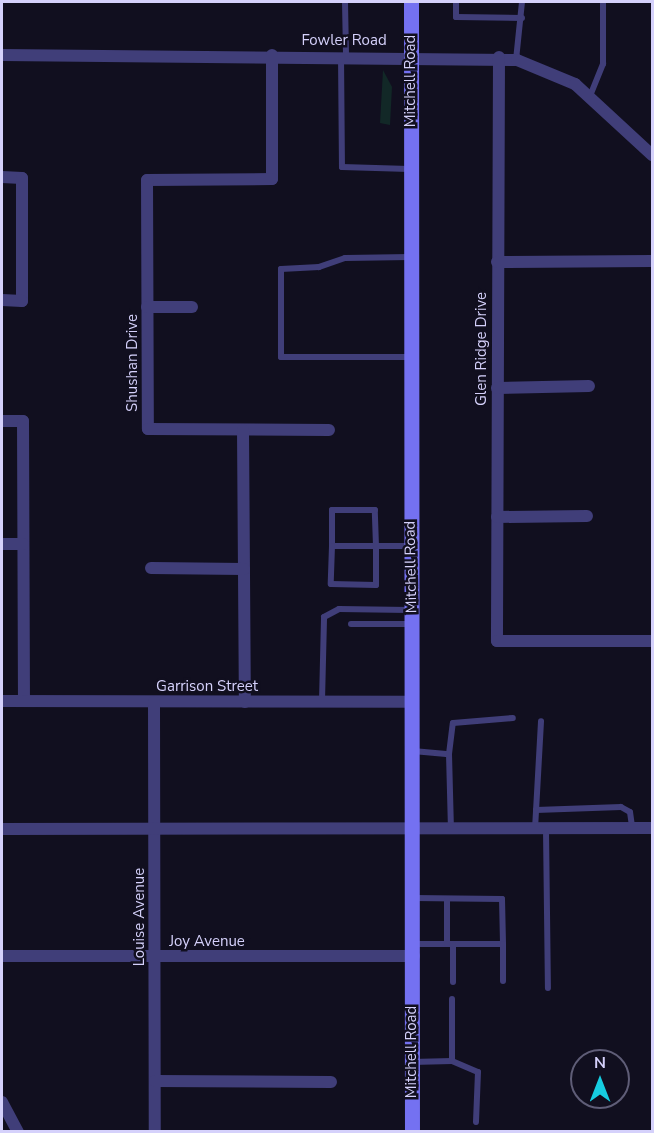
<!DOCTYPE html>
<html>
<head>
<meta charset="utf-8">
<style>
  body { margin:0 }
  #map { position:relative; width:654px; height:1133px; overflow:hidden; background:#110f1f; font-family:"Nunito Sans",sans-serif }
  div>[style] { position:absolute }
  .green>* { inset:0; background:#122827 }
  .lane>* { height:6px; margin:-3px; padding:0 3px; transform-origin:3px; border-radius:3px; background:#403e79 }
  .street>* { height:12px; margin:-6px; padding:0 6px; transform-origin:6px; border-radius:6px; background:#403e79 }
  .secondary>* { height:15px; margin:-7.5px; padding:0 7.5px; transform-origin:7.5px; border-radius:7.5px; background:#7471f1 }
  span { translate:-50% -50%; white-space:nowrap; text-align:center; line-height:1.15; -webkit-text-stroke:5px #110f1f; paint-order:stroke }
  .street-label { font-size:15px; color:#d5d1fb }
  .frame { position:absolute; inset:0; border:3px solid #d5d1fb; pointer-events:none }
  .north { position:absolute; left:570px; top:1049px; width:60px; height:60px; box-sizing:border-box; background:#110f1f; border:2px solid #5f5d77; border-radius:50%; rotate:0deg; font-size:16px; font-weight:700; line-height:24px; text-align:center; color:#d5d1fb }
  .north::after { content:''; display:block; margin:auto; width:21px; height:27px; background:#16cde1; clip-path:polygon(50% 0,100% 100%,50% 72%,0 100%) }
</style>
</head>
<body>
<div id="map">
  <div class="green">
    <i style="clip-path:polygon(383px 70px,392px 87px,390px 125px,380px 123px)"></i>
  </div>
  <div class="lane">
    <i style="left:345px;top:2px;width:54px;rotate:88.9deg"></i>
    <i style="left:456px;top:2px;width:15px;rotate:90deg"></i>
    <i style="left:456px;top:17px;width:66px;rotate:0.9deg"></i>
    <i style="left:341px;top:56px;width:111px;rotate:89.5deg"></i>
    <i style="left:342px;top:167px;width:67px;rotate:1.7deg"></i>
    <i style="left:516px;top:60px;width:58px;rotate:-84.1deg"></i>
    <i style="left:590px;top:96px;width:35px;rotate:-68deg"></i>
    <i style="left:603px;top:64px;width:62px;rotate:-90deg"></i>
    <i style="left:410px;top:257px;width:65px;rotate:179.1deg"></i>
    <i style="left:345px;top:258px;width:28px;rotate:161deg"></i>
    <i style="left:319px;top:267px;width:38px;rotate:177deg"></i>
    <i style="left:281px;top:269px;width:88px;rotate:90deg"></i>
    <i style="left:281px;top:357px;width:130px"></i>
    <i style="left:332px;top:546px;width:44px"></i>
    <i style="left:376px;top:546px;width:36px;rotate:-92deg"></i>
    <i style="left:375px;top:510px;width:43px;rotate:180deg"></i>
    <i style="left:332px;top:510px;width:36px;rotate:90deg"></i>
    <i style="left:332px;top:546px;width:38px;rotate:92deg"></i>
    <i style="left:331px;top:584px;width:45px;rotate:1.3deg"></i>
    <i style="left:376px;top:585px;width:39px;rotate:-90deg"></i>
    <i style="left:376px;top:546px;width:34px"></i>
    <i style="left:351px;top:624px;width:60px"></i>
    <i style="left:322px;top:701px;width:84px;rotate:-88.6deg"></i>
    <i style="left:324px;top:617px;width:17px;rotate:-28deg"></i>
    <i style="left:339px;top:609px;width:70px;rotate:0.8deg"></i>
    <i style="left:413px;top:751px;width:36px;rotate:5deg"></i>
    <i style="left:449px;top:754px;width:76px;rotate:88.5deg"></i>
    <i style="left:449px;top:754px;width:31px;rotate:-83deg"></i>
    <i style="left:453px;top:723px;width:60px;rotate:-4.8deg"></i>
    <i style="left:536px;top:810px;width:85px;rotate:-2deg"></i>
    <i style="left:621px;top:807px;width:10px;rotate:29deg"></i>
    <i style="left:630px;top:812px;width:15px;rotate:82deg"></i>
    <i style="left:535px;top:829px;width:108px;rotate:-86.8deg"></i>
    <i style="left:546px;top:830px;width:158px;rotate:89.3deg"></i>
    <i style="left:414px;top:898px;width:88px;rotate:0.7deg"></i>
    <i style="left:502px;top:899px;width:45px;rotate:88.7deg"></i>
    <i style="left:413px;top:944px;width:90px"></i>
    <i style="left:503px;top:944px;width:37px;rotate:90deg"></i>
    <i style="left:447px;top:944px;width:45px;rotate:-90deg"></i>
    <i style="left:453px;top:944px;width:38px;rotate:90deg"></i>
    <i style="left:452px;top:1061px;width:28px;rotate:23deg"></i>
    <i style="left:478px;top:1072px;width:50px;rotate:92.3deg"></i>
    <i style="left:412px;top:1062px;width:40px;rotate:-1.4deg"></i>
    <i style="left:452px;top:1061px;width:62px;rotate:-90deg"></i>
  </div>
  <div class="street">
    <i style="left:2px;top:55px;width:515px;rotate:0.56deg"></i>
    <i style="left:517px;top:60px;width:63px;rotate:22.5deg"></i>
    <i style="left:575px;top:84px;width:105px;rotate:42.7deg"></i>
    <i style="left:272px;top:55px;width:124px;rotate:90deg"></i>
    <i style="left:272px;top:179px;width:125px;rotate:179.5deg"></i>
    <i style="left:147px;top:180px;width:249px;rotate:89.8deg"></i>
    <i style="left:148px;top:429px;width:181px;rotate:0.3deg"></i>
    <i style="left:499px;top:57px;width:584px;rotate:90.2deg"></i>
    <i style="left:497px;top:641px;width:155px"></i>
    <i style="left:2px;top:177px;width:20px;rotate:3deg"></i>
    <i style="left:22px;top:178px;width:123px;rotate:90deg"></i>
    <i style="left:22px;top:301px;width:20px;rotate:-177deg"></i>
    <i style="left:497px;top:262px;width:155px;rotate:-0.4deg"></i>
    <i style="left:147px;top:307px;width:45px"></i>
    <i style="left:497px;top:388px;width:92px;rotate:-1.2deg"></i>
    <i style="left:2px;top:421px;width:21px"></i>
    <i style="left:23px;top:421px;width:280px;rotate:89.8deg"></i>
    <i style="left:243px;top:430px;width:272px;rotate:89.6deg"></i>
    <i style="left:497px;top:517px;width:90px;rotate:-0.6deg"></i>
    <i style="left:2px;top:544px;width:21px"></i>
    <i style="left:151px;top:568px;width:93px;rotate:0.6deg"></i>
    <i style="left:2px;top:701px;width:411px;rotate:0.1deg"></i>
    <i style="left:154px;top:702px;width:430px;rotate:89.9deg"></i>
    <i style="left:2px;top:829px;width:650px;rotate:-0.09deg"></i>
    <i style="left:2px;top:956px;width:412px"></i>
    <i style="left:155px;top:1081px;width:176px;rotate:0.3deg"></i>
    <i style="left:2px;top:1102px;width:34px;rotate:62deg"></i>
  </div>
  <div class="secondary">
    <i style="left:411px;top:2px;width:1130px;rotate:89.95deg"></i>
  </div>
  <div class="street-label">
    <span style="left:344px;top:41px">Fowler Road</span>
    <span style="left:411px;top:81px;rotate:-90deg">Mitchell Road</span>
    <span style="left:482px;top:349px;rotate:-90deg">Glen Ridge Drive</span>
    <span style="left:133px;top:363px;rotate:-90deg">Shushan Drive</span>
    <span style="left:411px;top:567px;rotate:-91deg">Mitchell Road</span>
    <span style="left:207px;top:687px">Garrison Street</span>
    <span style="left:140px;top:917px;rotate:-90deg">Louise Avenue</span>
    <span style="left:207px;top:942px">Joy Avenue</span>
    <span style="left:412px;top:1052px;rotate:-90deg">Mitchell Road</span>
  </div>
  <div class="frame"></div>
  <div class="north">N</div>
</div>
</body>
</html>
